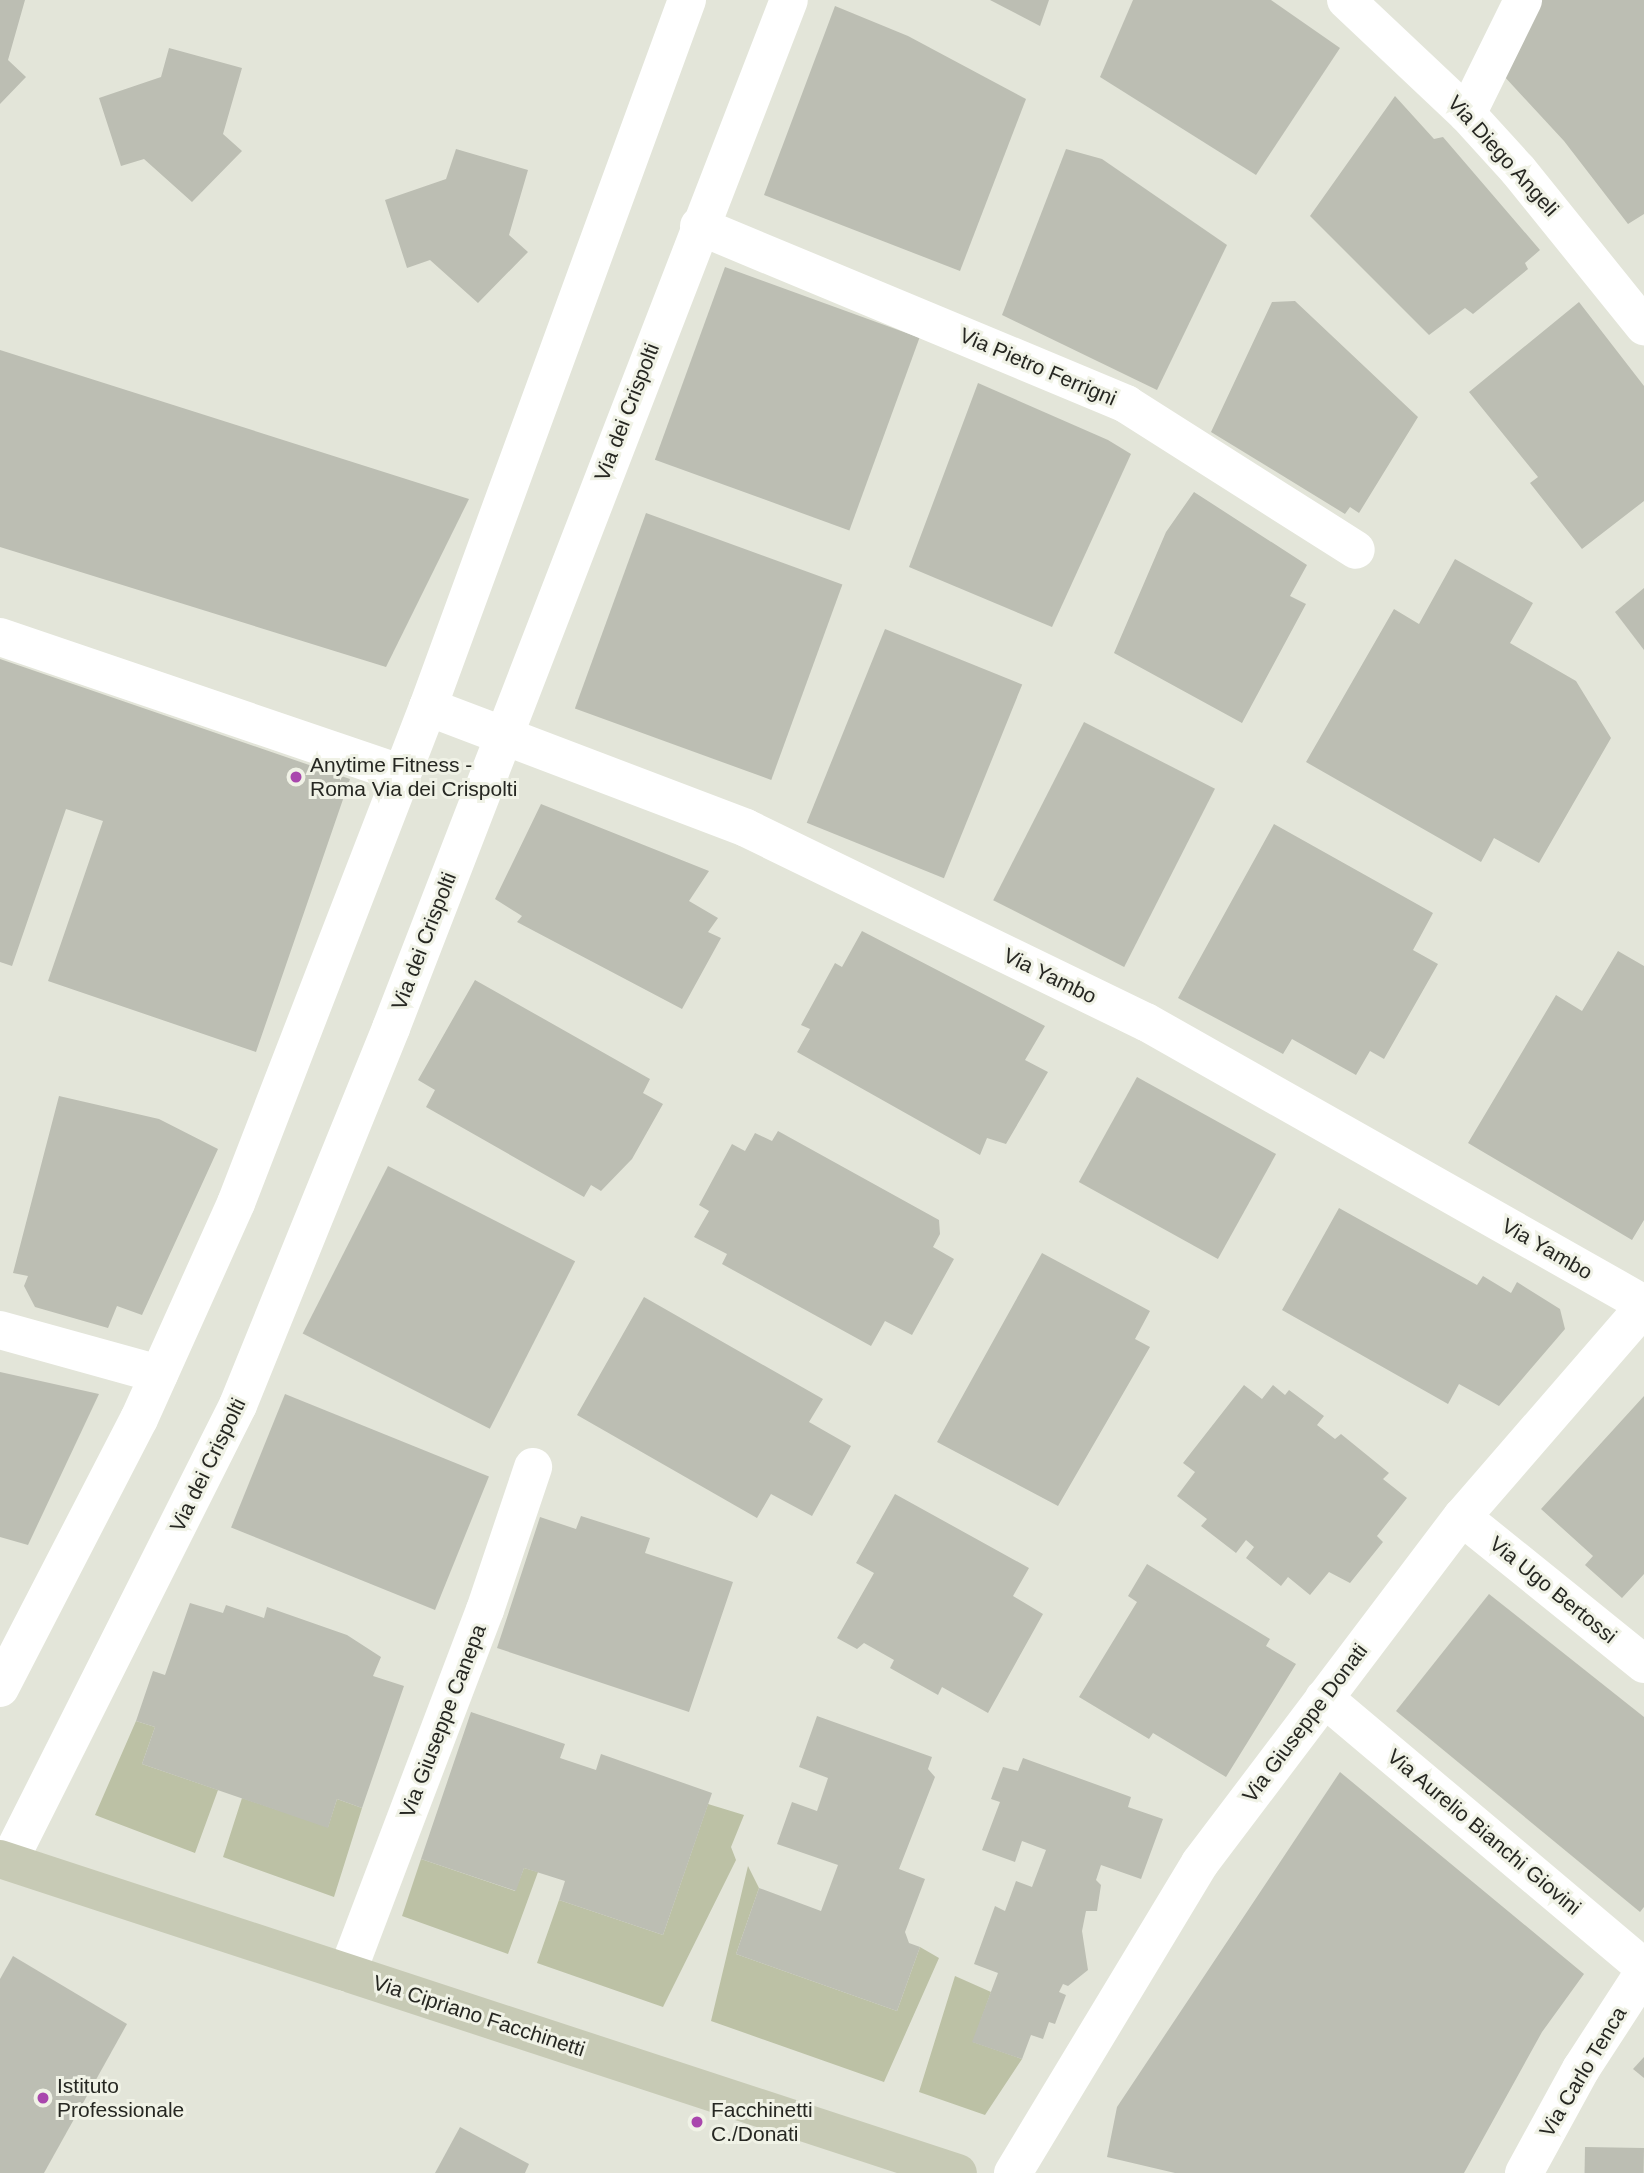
<!DOCTYPE html>
<html>
<head>
<meta charset="utf-8">
<style>
  body { margin:0 }
  #map { position:relative; width:1644px; height:2173px; overflow:hidden; background:#e3e5d9; font-family:Arial,sans-serif }
  div>[style] { position:absolute }
  .green>* { inset:0; background:#bcc1a5 }
  .building>* { inset:0; background:#bcbeb3; transform-origin:0 0 }
  .street>* { height:38px; margin:-19px; padding:0 19px; transform-origin:19px; border-radius:19px; background:#fff }
  .secondary>* { height:38px; margin:-19px; padding:0 19px; transform-origin:19px; border-radius:19px; background:#c7cab5 }
  .dots>* { width:19px; height:19px; translate:-50% -50%; box-sizing:border-box; border:4px solid #f0f2e6; border-radius:50% }
  span { translate:-50% -50%; white-space:nowrap; text-align:center; line-height:1.15; -webkit-text-stroke:6px #f0f2e6; paint-order:stroke }
  .street-label { font-size:21px; color:#262722 }
  .poi-label { font-size:21px; color:#262722 }
  .left { translate:0 -50%; text-align:left }
</style>
</head>
<body>
<div id="map">
  <div class="green">
    <i style="clip-path:polygon(136px 1721px,155px 1727px,142px 1764px,218px 1790px,195px 1853px,95px 1815px)"></i>
    <i style="clip-path:polygon(242px 1798px,328px 1827px,337px 1799px,362px 1808px,334px 1897px,223px 1857px)"></i>
    <i style="clip-path:polygon(708px 1804px,744px 1815px,731px 1847px,736px 1860px,663px 2007px,537px 1963px,559px 1900px,663px 1935px)"></i>
    <i style="clip-path:polygon(421px 1859px,515px 1891px,524px 1868px,538px 1872px,508px 1954px,402px 1916px)"></i>
    <i style="clip-path:polygon(748px 1866px,759px 1888px,736px 1954px,897px 2011px,920px 1947px,939px 1958px,884px 2082px,711px 2021px)"></i>
    <i style="clip-path:polygon(955px 1976px,991px 1992px,973px 2042px,1022px 2059px,985px 2115px,919px 2092px)"></i>
  </div>
  <div class="building">
    <i style="clip-path:polygon(0 0,25px 0,8px 60px,26px 77px,0 104px)"></i>
    <i style="clip-path:polygon(990px 0,1049px 0,1040px 26px)"></i>
    <i style="clip-path:polygon(1133px 0,1271px 0,1340px 48px,1256px 175px,1100px 77px)"></i>
    <i style="clip-path:polygon(1534px 0,1644px 0,1644px 214px,1628px 224px,1564px 141px,1503px 75px)"></i>
    <i style="clip-path:polygon(835px 6px,908px 36px,1026px 99px,960px 271px,764px 195px)"></i>
    <i style="clip-path:polygon(169px 48px,242px 68px,223px 134px,242px 151px,192px 202px,144px 159px,121px 166px,99px 98px,161px 77px)"></i>
    <i style="clip-path:polygon(1395px 96px,1434px 139px,1443px 137px,1540px 250px,1525px 263px,1528px 269px,1473px 314px,1465px 308px,1429px 335px,1310px 216px)"></i>
    <i style="clip-path:polygon(456px 149px,528px 170px,509px 235px,528px 252px,478px 303px,430px 260px,407px 268px,385px 200px,446px 179px)"></i>
    <i style="clip-path:polygon(1066px 149px,1102px 159px,1227px 245px,1157px 390px,1002px 315px)"></i>
    <i style="left:725px;top:267px;width:207px;height:205px;rotate:20deg"></i>
    <i style="clip-path:polygon(1295px 301px,1418px 417px,1359px 513px,1350px 507px,1345px 514px,1211px 432px,1272px 302px)"></i>
    <i style="clip-path:polygon(1579px 302px,1644px 386px,1644px 501px,1582px 549px,1530px 483px,1538px 477px,1469px 392px)"></i>
    <i style="clip-path:polygon(0 350px,469px 499px,386px 667px,0 547px)"></i>
    <i style="clip-path:polygon(978px 383px,1108px 440px,1131px 454px,1052px 627px,909px 567px)"></i>
    <i style="clip-path:polygon(1194px 492px,1307px 565px,1290px 596px,1306px 604px,1242px 723px,1114px 653px,1166px 532px)"></i>
    <i style="left:646px;top:513px;width:209px;height:208px;rotate:20deg"></i>
    <i style="clip-path:polygon(1455px 559px,1533px 603px,1510px 643px,1576px 681px,1611px 738px,1539px 863px,1494px 838px,1481px 862px,1306px 762px,1394px 609px,1419px 624px)"></i>
    <i style="clip-path:polygon(1644px 588px,1644px 650px,1615px 612px)"></i>
    <i style="left:885px;top:629px;width:148px;height:209px;rotate:22deg"></i>
    <i style="clip-path:polygon(0 659px,350px 779px,256px 1052px,48px 981px,103px 821px,66px 809px,12px 966px,0 962px)"></i>
    <i style="left:1084px;top:722px;width:147px;height:200px;rotate:27deg"></i>
    <i style="clip-path:polygon(541px 804px,709px 871px,689px 901px,718px 918px,708px 932px,721px 938px,682px 1009px,517px 922px,522px 916px,495px 899px)"></i>
    <i style="clip-path:polygon(1274px 824px,1433px 913px,1413px 950px,1438px 964px,1384px 1059px,1370px 1051px,1356px 1075px,1292px 1039px,1283px 1054px,1178px 998px)"></i>
    <i style="clip-path:polygon(862px 931px,1045px 1026px,1025px 1060px,1048px 1072px,1006px 1144px,987px 1138px,980px 1155px,797px 1052px,810px 1029px,801px 1025px,835px 963px,842px 967px)"></i>
    <i style="clip-path:polygon(1618px 951px,1644px 966px,1644px 1220px,1632px 1240px,1468px 1143px,1556px 995px,1582px 1011px)"></i>
    <i style="clip-path:polygon(475px 980px,650px 1079px,643px 1093px,663px 1104px,632px 1159px,601px 1191px,591px 1185px,584px 1197px,426px 1107px,435px 1090px,418px 1080px)"></i>
    <i style="left:1137px;top:1077px;width:159px;height:120px;rotate:29deg"></i>
    <i style="clip-path:polygon(59px 1096px,159px 1119px,218px 1149px,142px 1315px,117px 1306px,108px 1328px,35px 1307px,24px 1286px,28px 1276px,13px 1273px)"></i>
    <i style="clip-path:polygon(778px 1131px,939px 1220px,940px 1234px,933px 1247px,954px 1259px,912px 1335px,885px 1321px,871px 1346px,722px 1264px,727px 1254px,694px 1237px,709px 1211px,699px 1205px,732px 1144px,745px 1151px,755px 1133px,772px 1141px)"></i>
    <i style="left:388px;top:1166px;width:210px;height:188px;rotate:27deg"></i>
    <i style="clip-path:polygon(1339px 1208px,1477px 1285px,1483px 1276px,1511px 1293px,1517px 1282px,1560px 1309px,1565px 1329px,1499px 1406px,1459px 1384px,1448px 1404px,1282px 1310px)"></i>
    <i style="clip-path:polygon(1042px 1253px,1150px 1311px,1135px 1339px,1150px 1347px,1058px 1506px,937px 1442px)"></i>
    <i style="clip-path:polygon(644px 1297px,823px 1399px,809px 1422px,851px 1446px,812px 1516px,771px 1494px,757px 1518px,577px 1415px)"></i>
    <i style="clip-path:polygon(0 1372px,99px 1394px,28px 1545px,0 1537px)"></i>
    <i style="clip-path:polygon(1244px 1385px,1262px 1399px,1273px 1385px,1285px 1395px,1289px 1390px,1324px 1416px,1317px 1425px,1335px 1439px,1341px 1434px,1389px 1473px,1383px 1479px,1407px 1498px,1377px 1536px,1383px 1542px,1350px 1583px,1329px 1572px,1310px 1595px,1288px 1577px,1281px 1586px,1246px 1558px,1254px 1547px,1246px 1540px,1236px 1553px,1201px 1526px,1207px 1519px,1177px 1496px,1195px 1472px,1183px 1463px)"></i>
    <i style="left:285px;top:1394px;width:220px;height:144px;rotate:22deg"></i>
    <i style="clip-path:polygon(1644px 1396px,1644px 1574px,1622px 1598px,1585px 1565px,1593px 1556px,1541px 1509px)"></i>
    <i style="clip-path:polygon(895px 1494px,1029px 1568px,1013px 1596px,1043px 1614px,988px 1713px,942px 1687px,938px 1695px,890px 1668px,894px 1660px,864px 1643px,857px 1649px,837px 1638px,874px 1573px,856px 1563px)"></i>
    <i style="clip-path:polygon(581px 1516px,650px 1538px,645px 1553px,733px 1582px,689px 1712px,497px 1648px,540px 1517px,576px 1529px)"></i>
    <i style="clip-path:polygon(1147px 1564px,1270px 1639px,1266px 1646px,1296px 1664px,1226px 1777px,1153px 1733px,1149px 1739px,1079px 1697px,1137px 1602px,1128px 1596px)"></i>
    <i style="clip-path:polygon(1489px 1594px,1644px 1717px,1644px 1907px,1640px 1912px,1396px 1711px)"></i>
    <i style="clip-path:polygon(190px 1603px,223px 1613px,226px 1605px,264px 1618px,267px 1607px,347px 1635px,381px 1657px,373px 1676px,404px 1686px,362px 1808px,337px 1799px,328px 1828px,142px 1764px,155px 1727px,136px 1721px,153px 1671px,165px 1675px)"></i>
    <i style="clip-path:polygon(471px 1712px,565px 1744px,560px 1758px,596px 1770px,601px 1754px,712px 1793px,663px 1935px,559px 1900px,565px 1881px,524px 1868px,516px 1891px,421px 1859px)"></i>
    <i style="clip-path:polygon(817px 1716px,932px 1757px,928px 1769px,935px 1777px,899px 1869px,925px 1879px,905px 1932px,909px 1943px,920px 1947px,897px 2011px,736px 1954px,759px 1888px,821px 1911px,838px 1865px,777px 1844px,792px 1802px,817px 1811px,828px 1778px,799px 1767px)"></i>
    <i style="clip-path:polygon(1023px 1758px,1131px 1797px,1128px 1807px,1163px 1819px,1141px 1879px,1101px 1865px,1096px 1880px,1101px 1885px,1097px 1911px,1086px 1911px,1082px 1931px,1088px 1970px,1068px 1986px,1063px 1984px,1059px 1992px,1066px 1995px,1055px 2024px,1049px 2022px,1043px 2039px,1031px 2035px,1022px 2059px,972px 2042px,998px 1973px,974px 1964px,995px 1906px,1005px 1911px,1016px 1881px,1032px 1887px,1046px 1850px,1022px 1841px,1015px 1862px,982px 1850px,1000px 1802px,991px 1799px,1003px 1767px,1018px 1771px)"></i>
    <i style="clip-path:polygon(1340px 1772px,1584px 1974px,1542px 2032px,1464px 2173px,1175px 2173px,1107px 2157px,1117px 2107px)"></i>
    <i style="clip-path:polygon(13px 1956px,127px 2024px,44px 2173px,0 2173px,0 1979px)"></i>
    <i style="clip-path:polygon(1644px 2057px,1644px 2078px,1633px 2069px)"></i>
    <i style="clip-path:polygon(460px 2127px,529px 2164px,525px 2173px,435px 2173px)"></i>
    <i style="left:1585px;top:2147px;width:59px;height:26px;rotate:1deg"></i>
  </div>
  <div class="street">
    <i style="left:1346px;top:0;width:166px;rotate:43.3deg"></i>
    <i style="left:1467px;top:114px;width:76px;rotate:47.7deg"></i>
    <i style="left:1518px;top:170px;width:201px;rotate:51.1deg"></i>
    <i style="left:1467px;top:114px;width:127px;rotate:-63.8deg"></i>
    <i style="left:699px;top:226px;width:463px;rotate:22.6deg"></i>
    <i style="left:1126px;top:404px;width:272px;rotate:32.4deg"></i>
    <i style="left:0;top:637px;width:425px;rotate:18.8deg"></i>
    <i style="left:428px;top:707px;width:340px;rotate:20.8deg"></i>
    <i style="left:746px;top:828px;width:445px;rotate:25.9deg"></i>
    <i style="left:1146px;top:1022px;width:572px;rotate:29.52deg"></i>
    <i style="left:0;top:1330px;width:165px;rotate:15.5deg"></i>
    <i style="left:1462px;top:1517px;width:234px;rotate:38.9deg"></i>
    <i style="left:0;top:1688px;width:303px;rotate:-62.7deg"></i>
    <i style="left:139px;top:1419px;width:237px;rotate:-65.8deg"></i>
    <i style="left:236px;top:1203px;width:532px;rotate:-68.84deg"></i>
    <i style="left:428px;top:707px;width:753px;rotate:-69.88deg"></i>
    <i style="left:1324px;top:1698px;width:418px;rotate:40.1deg"></i>
    <i style="left:9px;top:1861px;width:510px;rotate:-63.33deg"></i>
    <i style="left:238px;top:1405px;width:407px;rotate:-67.9deg"></i>
    <i style="left:391px;top:1028px;width:1102px;rotate:-68.84deg"></i>
    <i style="left:347px;top:1973px;width:388px;rotate:-69.2deg"></i>
    <i style="left:485px;top:1610px;width:151px;rotate:-71.4deg"></i>
    <i style="left:1013px;top:2173px;width:362px;rotate:-58.9deg"></i>
    <i style="left:1200px;top:1863px;width:434px;rotate:-52.9deg"></i>
    <i style="left:1462px;top:1517px;width:278px;rotate:-49.1deg"></i>
    <i style="left:1524px;top:2173px;width:119px;rotate:-61.3deg"></i>
    <i style="left:1581px;top:2069px;width:116px;rotate:-57deg"></i>
  </div>
  <div class="secondary">
    <i style="left:0;top:1859px;width:1008px;rotate:18.15deg"></i>
  </div>
  <div class="dots">
    <i style="left:296px;top:777px;background:#a947ad"></i>
    <i style="left:43px;top:2098px;background:#a947ad"></i>
    <i style="left:697px;top:2122px;background:#a947ad"></i>
  </div>
  <div class="street-label">
    <span style="left:1503px;top:156px;rotate:48deg">Via Diego Angeli</span>
    <span style="left:1038px;top:367px;rotate:23deg">Via Pietro Ferrigni</span>
    <span style="left:627px;top:412px;rotate:-69deg">Via dei Crispolti</span>
    <span style="left:424px;top:941px;rotate:-69deg">Via dei Crispolti</span>
    <span style="left:1050px;top:976px;rotate:26deg">Via Yambo</span>
    <span style="left:1547px;top:1249px;rotate:30deg">Via Yambo</span>
    <span style="left:208px;top:1465px;rotate:-64deg">Via dei Crispolti</span>
    <span style="left:1553px;top:1590px;rotate:39deg">Via Ugo Bertossi</span>
    <span style="left:443px;top:1721px;rotate:-69deg">Via Giuseppe Canepa</span>
    <span style="left:1305px;top:1723px;rotate:-53deg">Via Giuseppe Donati</span>
    <span style="left:1484px;top:1832px;rotate:40deg">Via Aurelio Bianchi Giovini</span>
    <span style="left:479px;top:2016px;rotate:18deg">Via Cipriano Facchinetti</span>
    <span style="left:1583px;top:2072px;rotate:-59deg">Via Carlo Tenca</span>
  </div>
  <div class="poi-label">
    <span class="left" style="left:310px;top:777px">Anytime Fitness -<br>Roma Via dei Crispolti</span>
    <span class="left" style="left:57px;top:2098px">Istituto<br>Professionale</span>
    <span class="left" style="left:711px;top:2122px">Facchinetti<br>C./Donati</span>
  </div>
</div>
</body>
</html>
